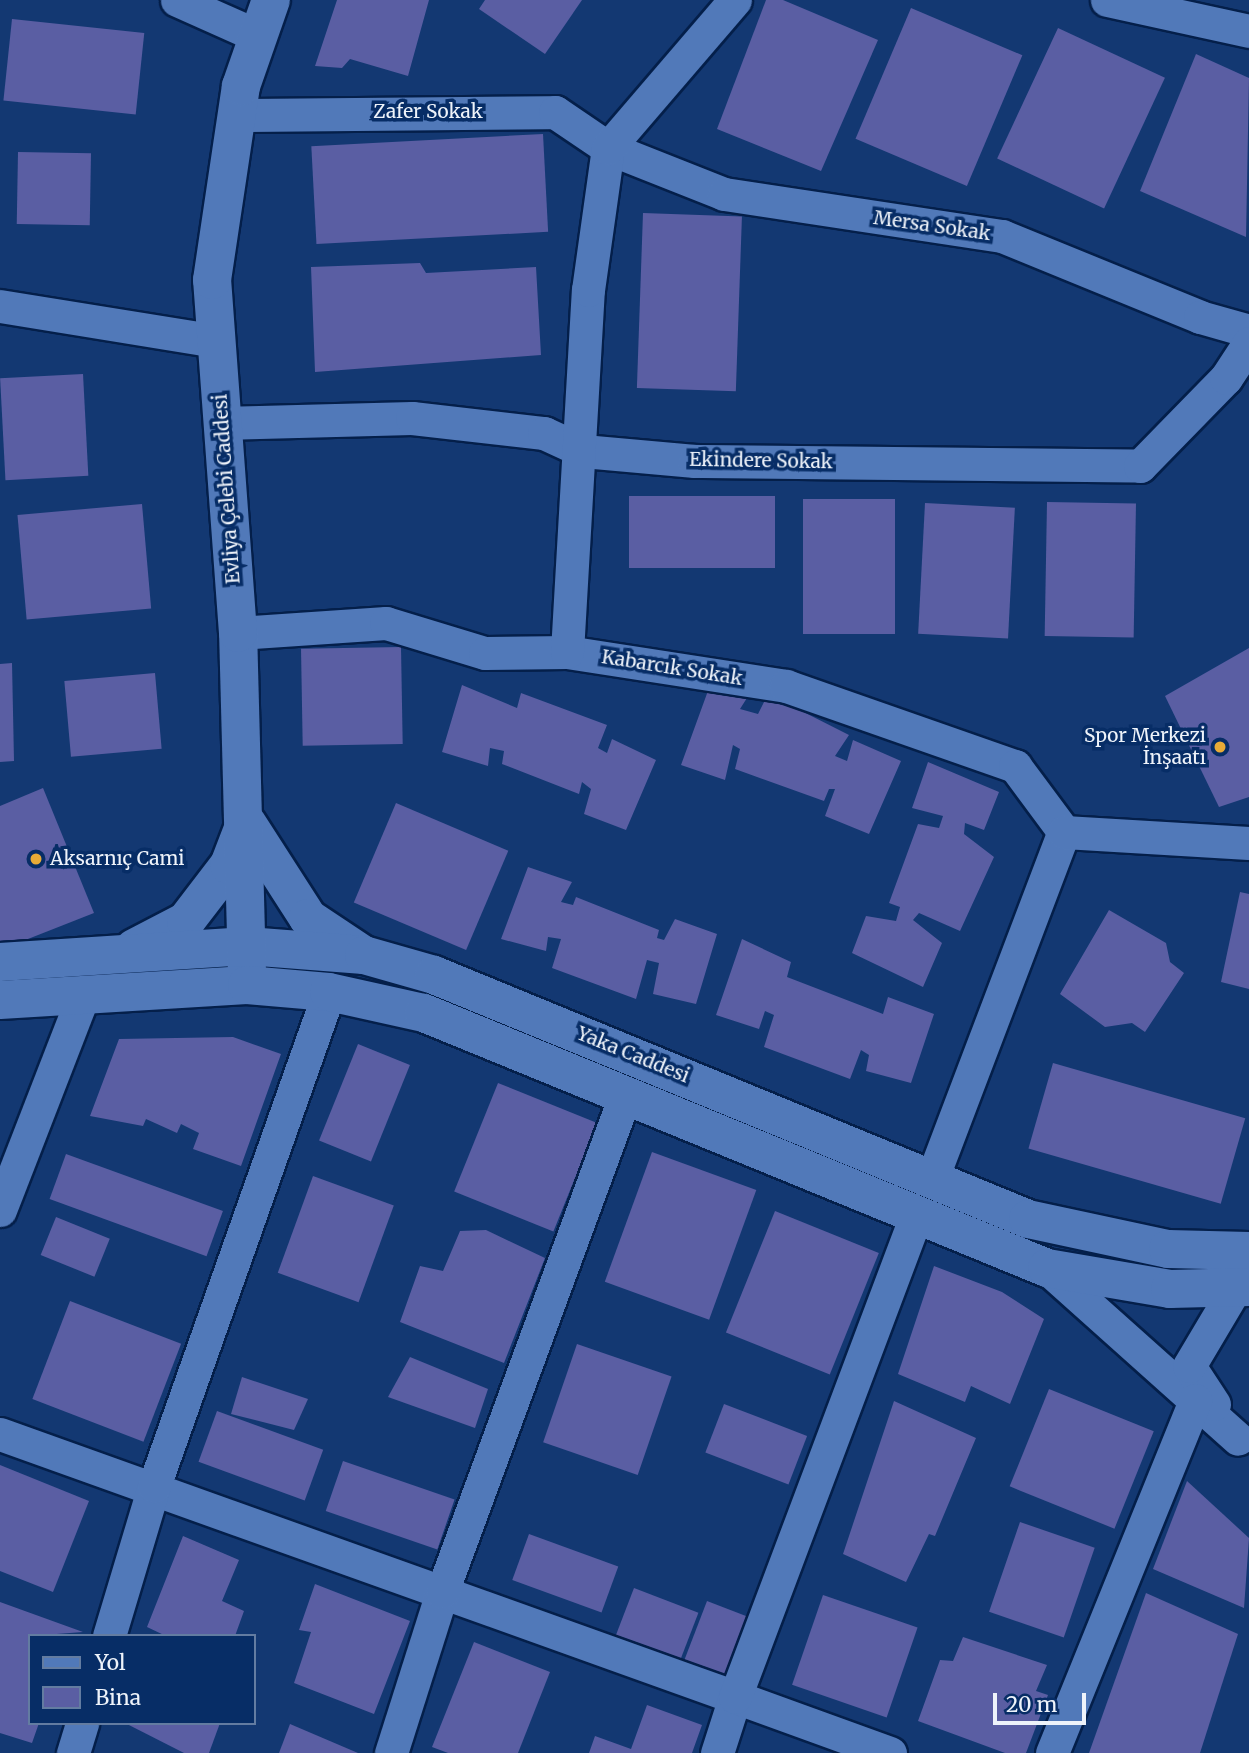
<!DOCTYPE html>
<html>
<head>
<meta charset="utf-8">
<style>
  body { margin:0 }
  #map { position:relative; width:1249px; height:1753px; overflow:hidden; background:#133872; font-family:Merriweather,serif }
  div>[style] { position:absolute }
  .building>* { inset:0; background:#5a5ea3; transform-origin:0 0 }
  .roads { filter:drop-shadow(2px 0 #041f4a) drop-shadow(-2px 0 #041f4a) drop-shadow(0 2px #041f4a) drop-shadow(0 -2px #041f4a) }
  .street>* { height:33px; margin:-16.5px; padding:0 16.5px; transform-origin:16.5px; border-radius:16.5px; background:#5179b9 }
  .secondary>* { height:38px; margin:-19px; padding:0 19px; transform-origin:19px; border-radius:19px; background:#5179b9 }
  .dots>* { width:19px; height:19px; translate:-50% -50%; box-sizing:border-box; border:4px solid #072d66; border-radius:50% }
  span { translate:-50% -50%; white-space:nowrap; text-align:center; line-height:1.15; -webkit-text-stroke:7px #072d66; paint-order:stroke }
  .street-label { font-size:19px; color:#eef3fa }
  .poi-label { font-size:19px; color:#eef3fa }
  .right { translate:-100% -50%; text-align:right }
  .left { translate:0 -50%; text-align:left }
  .legend { position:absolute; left:28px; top:1634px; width:228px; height:91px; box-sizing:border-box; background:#072d66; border:2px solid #637ca1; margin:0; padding:9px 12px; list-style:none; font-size:21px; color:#eef3fa }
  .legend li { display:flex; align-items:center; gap:14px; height:35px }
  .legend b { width:35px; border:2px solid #637ca1 }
  .scale { position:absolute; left:993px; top:1693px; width:93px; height:32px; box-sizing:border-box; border:4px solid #eef3fa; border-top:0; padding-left:9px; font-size:21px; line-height:24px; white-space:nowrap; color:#eef3fa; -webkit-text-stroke:5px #072d66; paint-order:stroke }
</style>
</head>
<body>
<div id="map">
  <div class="building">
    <i style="clip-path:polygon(337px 0,429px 0,408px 76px,350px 59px,342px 68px,315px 66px)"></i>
    <i style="clip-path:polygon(485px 0,582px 0,545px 54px,479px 9px)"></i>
    <i style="clip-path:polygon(766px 0,783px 0,878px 40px,821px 171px,717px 129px)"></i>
    <i style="left:911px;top:8px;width:121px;height:142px;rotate:23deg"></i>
    <i style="left:12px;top:19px;width:133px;height:82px;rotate:6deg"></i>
    <i style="left:1058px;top:28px;width:118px;height:144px;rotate:25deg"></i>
    <i style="clip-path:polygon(1196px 54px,1249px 78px,1246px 237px,1140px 191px)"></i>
    <i style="left:543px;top:134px;width:98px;height:232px;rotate:87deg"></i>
    <i style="left:18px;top:152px;width:73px;height:72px;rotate:1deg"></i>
    <i style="left:643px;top:213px;width:99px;height:175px;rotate:2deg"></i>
    <i style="clip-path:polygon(420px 263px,426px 273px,536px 267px,541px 355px,315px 372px,311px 267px)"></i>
    <i style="left:83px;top:374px;width:102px;height:83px;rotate:87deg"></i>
    <i style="left:629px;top:496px;width:146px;height:72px"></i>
    <i style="left:895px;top:499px;width:135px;height:92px;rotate:90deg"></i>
    <i style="left:1047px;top:502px;width:89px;height:134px;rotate:1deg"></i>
    <i style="left:925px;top:503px;width:90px;height:131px;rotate:3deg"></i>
    <i style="left:142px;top:504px;width:105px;height:125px;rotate:85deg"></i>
    <i style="left:401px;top:647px;width:97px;height:100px;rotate:89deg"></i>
    <i style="clip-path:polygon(1249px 648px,1249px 797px,1219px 807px,1165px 696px)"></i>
    <i style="clip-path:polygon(12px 663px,14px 761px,0 762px,0 664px)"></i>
    <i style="left:155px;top:673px;width:76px;height:91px;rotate:85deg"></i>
    <i style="clip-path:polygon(462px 685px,517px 708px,521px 693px,607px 725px,598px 748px,607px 753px,612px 739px,656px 760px,626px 830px,584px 814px,591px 789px,582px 782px,579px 794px,502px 764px,504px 751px,490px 748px,488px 766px,442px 752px)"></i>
    <i style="clip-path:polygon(709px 688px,752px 690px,740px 709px,758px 714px,768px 694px,849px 735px,835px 756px,847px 761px,853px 740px,901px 761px,869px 834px,825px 816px,835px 789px,829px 789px,824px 801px,735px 769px,740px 749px,733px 745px,725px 780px,681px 765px)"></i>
    <i style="clip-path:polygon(928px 762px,999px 792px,984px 830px,965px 823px,964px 834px,994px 857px,960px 931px,919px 913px,913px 920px,942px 943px,923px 987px,852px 953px,866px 916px,896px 921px,900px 907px,889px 903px,918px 824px,939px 828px,943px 816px,912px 808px)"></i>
    <i style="clip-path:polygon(43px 788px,94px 913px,0 950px,0 806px)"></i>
    <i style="left:396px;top:803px;width:122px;height:108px;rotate:23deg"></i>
    <i style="clip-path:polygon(528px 867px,572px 882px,561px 902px,573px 905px,576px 897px,659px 930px,657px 938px,664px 940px,675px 919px,717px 934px,696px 1004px,653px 994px,659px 963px,647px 960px,636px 999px,552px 968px,561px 939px,548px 937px,546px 951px,501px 939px)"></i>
    <i style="clip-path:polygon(1240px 892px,1249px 894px,1249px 989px,1221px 982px)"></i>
    <i style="clip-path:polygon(1109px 910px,1166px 943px,1170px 962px,1184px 973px,1145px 1032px,1132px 1023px,1105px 1027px,1060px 994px)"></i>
    <i style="clip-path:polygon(742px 939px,791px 962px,787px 977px,883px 1014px,888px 997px,934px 1014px,911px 1083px,866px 1071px,869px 1055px,861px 1050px,850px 1079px,764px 1047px,774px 1015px,765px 1011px,759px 1029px,716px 1015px)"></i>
    <i style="clip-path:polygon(233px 1037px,281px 1054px,241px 1166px,193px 1149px,199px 1133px,181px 1124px,177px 1133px,146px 1119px,143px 1126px,90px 1116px,119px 1039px)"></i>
    <i style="left:358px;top:1044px;width:56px;height:104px;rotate:22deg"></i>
    <i style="left:1053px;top:1063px;width:200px;height:89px;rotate:16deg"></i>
    <i style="left:498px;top:1083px;width:107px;height:117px;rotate:22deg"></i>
    <i style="left:652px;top:1152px;width:111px;height:138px;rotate:20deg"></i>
    <i style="left:66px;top:1154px;width:167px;height:48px;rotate:20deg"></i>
    <i style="left:313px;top:1176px;width:86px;height:103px;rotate:20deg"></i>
    <i style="left:775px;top:1211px;width:112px;height:131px;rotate:22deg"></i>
    <i style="left:56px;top:1217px;width:58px;height:41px;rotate:22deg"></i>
    <i style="clip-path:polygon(486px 1230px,545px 1258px,504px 1363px,400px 1322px,420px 1266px,443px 1271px,460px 1231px)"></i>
    <i style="clip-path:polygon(934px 1266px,1002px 1292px,1044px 1319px,1010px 1404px,971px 1386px,965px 1402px,898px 1374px)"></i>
    <i style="left:70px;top:1301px;width:119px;height:105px;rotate:21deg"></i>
    <i style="left:577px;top:1344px;width:100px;height:104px;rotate:19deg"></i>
    <i style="clip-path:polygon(410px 1357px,488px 1389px,475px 1428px,388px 1397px)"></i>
    <i style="clip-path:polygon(242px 1377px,308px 1399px,294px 1430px,231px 1414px)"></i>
    <i style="left:1049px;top:1389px;width:113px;height:105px;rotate:22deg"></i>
    <i style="clip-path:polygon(894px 1401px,976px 1438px,935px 1536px,929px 1534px,906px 1582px,843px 1554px)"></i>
    <i style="left:724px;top:1404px;width:89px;height:52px;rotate:21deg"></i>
    <i style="left:217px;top:1411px;width:113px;height:54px;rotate:20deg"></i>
    <i style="left:343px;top:1461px;width:118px;height:53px;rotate:19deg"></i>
    <i style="clip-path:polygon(0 1465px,89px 1501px,53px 1592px,0 1571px)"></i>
    <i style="clip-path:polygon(1187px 1481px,1249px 1538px,1244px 1608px,1153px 1569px)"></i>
    <i style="left:1020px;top:1522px;width:79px;height:95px;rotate:19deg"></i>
    <i style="left:529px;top:1534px;width:95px;height:49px;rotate:20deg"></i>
    <i style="clip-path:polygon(183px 1536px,239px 1560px,222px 1601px,244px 1611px,235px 1636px,166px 1636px,147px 1627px)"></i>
    <i style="clip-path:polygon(315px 1584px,410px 1621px,374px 1714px,294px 1683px,311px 1632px,299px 1630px)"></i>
    <i style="left:634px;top:1588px;width:69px;height:57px;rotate:21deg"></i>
    <i style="clip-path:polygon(1146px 1593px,1238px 1634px,1200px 1753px,1089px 1753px)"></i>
    <i style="left:823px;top:1595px;width:100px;height:95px;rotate:19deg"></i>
    <i style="left:707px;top:1601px;width:48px;height:65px;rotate:21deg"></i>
    <i style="clip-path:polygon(0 1602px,83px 1632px,30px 1636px,30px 1723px,39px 1723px,32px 1743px,0 1733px)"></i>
    <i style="clip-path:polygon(963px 1637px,1047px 1665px,1036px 1691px,1048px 1695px,1026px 1753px,1005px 1753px,918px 1721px,940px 1660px,953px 1661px)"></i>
    <i style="clip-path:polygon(474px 1642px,550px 1672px,518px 1753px,448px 1753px,432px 1747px)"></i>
    <i style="clip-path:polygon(647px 1705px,702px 1725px,692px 1753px,589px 1753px,595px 1736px,631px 1749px)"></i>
    <i style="clip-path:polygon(125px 1723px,220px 1723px,209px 1753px,184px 1753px)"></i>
    <i style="clip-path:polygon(290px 1724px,358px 1753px,279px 1753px)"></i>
  </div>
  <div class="roads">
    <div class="street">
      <i style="left:177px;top:0;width:89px;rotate:24deg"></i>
      <i style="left:1107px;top:0;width:145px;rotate:12.3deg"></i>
      <i style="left:236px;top:115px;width:319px;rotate:-0.5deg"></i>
      <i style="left:555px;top:112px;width:64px;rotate:34.2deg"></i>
      <i style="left:608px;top:148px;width:125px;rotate:21.6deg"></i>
      <i style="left:724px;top:194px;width:281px;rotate:8.6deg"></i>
      <i style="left:1002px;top:236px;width:214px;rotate:22.2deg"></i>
      <i style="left:1200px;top:317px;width:51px;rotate:15.9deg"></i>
      <i style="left:0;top:306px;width:219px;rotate:9.2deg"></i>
      <i style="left:221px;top:423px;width:191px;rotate:-1.5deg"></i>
      <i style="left:412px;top:418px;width:133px;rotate:6.5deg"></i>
      <i style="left:544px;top:433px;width:43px;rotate:24.8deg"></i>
      <i style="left:583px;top:451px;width:112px;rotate:5.1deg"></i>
      <i style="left:695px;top:461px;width:445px;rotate:0.6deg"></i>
      <i style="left:1140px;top:466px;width:123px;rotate:-45.7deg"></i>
      <i style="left:1226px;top:378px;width:42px;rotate:-56.7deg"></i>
      <i style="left:238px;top:633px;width:148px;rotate:-3.9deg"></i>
      <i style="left:386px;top:623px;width:103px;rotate:16.9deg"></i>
      <i style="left:485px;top:653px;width:82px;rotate:-0.7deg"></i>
      <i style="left:567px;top:652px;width:222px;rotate:8.8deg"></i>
      <i style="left:786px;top:686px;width:243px;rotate:19.3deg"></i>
      <i style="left:1015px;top:766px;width:82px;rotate:53.4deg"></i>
      <i style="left:567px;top:652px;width:363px;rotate:-86.7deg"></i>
      <i style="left:588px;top:290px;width:143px;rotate:-82deg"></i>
      <i style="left:608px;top:148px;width:195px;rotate:-49.4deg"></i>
      <i style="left:933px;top:1176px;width:368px;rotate:-69.2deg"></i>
      <i style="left:1064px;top:832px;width:185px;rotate:3.4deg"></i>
      <i style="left:0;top:1210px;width:233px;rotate:-68.8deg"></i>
      <i style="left:1047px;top:1268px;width:256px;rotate:41.8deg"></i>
      <i style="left:1214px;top:1404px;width:45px;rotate:-123.3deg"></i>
      <i style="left:1189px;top:1366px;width:92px;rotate:-59.3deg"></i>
      <i style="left:0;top:1434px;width:781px;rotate:19.69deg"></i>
      <i style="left:735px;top:1697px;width:59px;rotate:107.8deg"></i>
      <i style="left:109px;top:1636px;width:157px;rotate:-73.3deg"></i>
      <i style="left:154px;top:1486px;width:524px;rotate:-70.49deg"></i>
      <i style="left:73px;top:1753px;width:31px;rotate:-73deg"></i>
      <i style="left:391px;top:1753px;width:169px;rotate:-72.4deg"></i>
      <i style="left:442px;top:1592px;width:532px;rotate:-69.76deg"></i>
      <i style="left:890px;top:1753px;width:165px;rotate:-160.1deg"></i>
      <i style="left:735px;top:1697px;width:517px;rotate:-69.39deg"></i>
      <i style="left:1052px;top:1753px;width:381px;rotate:-67.9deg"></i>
    </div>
    <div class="secondary">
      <i style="left:247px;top:823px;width:113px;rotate:57.3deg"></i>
      <i style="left:308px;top:918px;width:65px;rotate:33.7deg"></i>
      <i style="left:134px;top:948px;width:59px;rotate:-27.4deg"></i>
      <i style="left:186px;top:921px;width:71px;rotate:-52.5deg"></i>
      <i style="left:229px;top:865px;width:39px;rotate:-69deg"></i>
      <i style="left:0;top:962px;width:248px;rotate:-3.7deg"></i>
      <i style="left:247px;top:946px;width:117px;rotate:4.4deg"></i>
      <i style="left:364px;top:955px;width:73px;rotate:15.9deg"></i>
      <i style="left:434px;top:975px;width:642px;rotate:22.33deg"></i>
      <i style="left:1028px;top:1219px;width:143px;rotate:12.1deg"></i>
      <i style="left:1168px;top:1249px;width:81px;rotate:1.4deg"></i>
      <i style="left:247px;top:973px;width:340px;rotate:-91.5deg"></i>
      <i style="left:238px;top:633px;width:354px;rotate:-94.2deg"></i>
      <i style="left:212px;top:280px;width:196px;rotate:-81.5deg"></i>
      <i style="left:241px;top:86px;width:91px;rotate:-70.8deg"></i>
      <i style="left:0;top:1000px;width:247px;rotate:-3.5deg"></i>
      <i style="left:247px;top:985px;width:82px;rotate:4.9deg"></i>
      <i style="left:329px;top:992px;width:97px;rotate:12.5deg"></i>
      <i style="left:424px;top:1013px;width:673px;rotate:22.26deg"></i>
      <i style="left:1047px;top:1268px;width:125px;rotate:9.7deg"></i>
      <i style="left:1170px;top:1289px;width:79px;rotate:-1.5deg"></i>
    </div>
  </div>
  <div class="dots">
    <i style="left:1220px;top:747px;background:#e8ab37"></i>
    <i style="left:36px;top:859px;background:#e8ab37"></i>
  </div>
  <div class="street-label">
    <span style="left:428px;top:112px">Zafer Sokak</span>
    <span style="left:932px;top:226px;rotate:8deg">Mersa Sokak</span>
    <span style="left:761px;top:461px;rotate:1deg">Ekindere Sokak</span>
    <span style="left:227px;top:489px;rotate:-94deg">Evliya Çelebi Caddesi</span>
    <span style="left:672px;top:668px;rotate:9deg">Kabarcık Sokak</span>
    <span style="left:633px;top:1055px;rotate:22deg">Yaka Caddesi</span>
  </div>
  <div class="poi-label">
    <span class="right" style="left:1206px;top:747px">Spor Merkezi<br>İnşaatı</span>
    <span class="left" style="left:50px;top:859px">Aksarnıç Cami</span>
  </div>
  <ul class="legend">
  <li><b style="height:9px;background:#5179b9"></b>Yol</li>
  <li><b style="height:19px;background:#5a5ea3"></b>Bina</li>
  </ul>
  <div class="scale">20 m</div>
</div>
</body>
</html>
